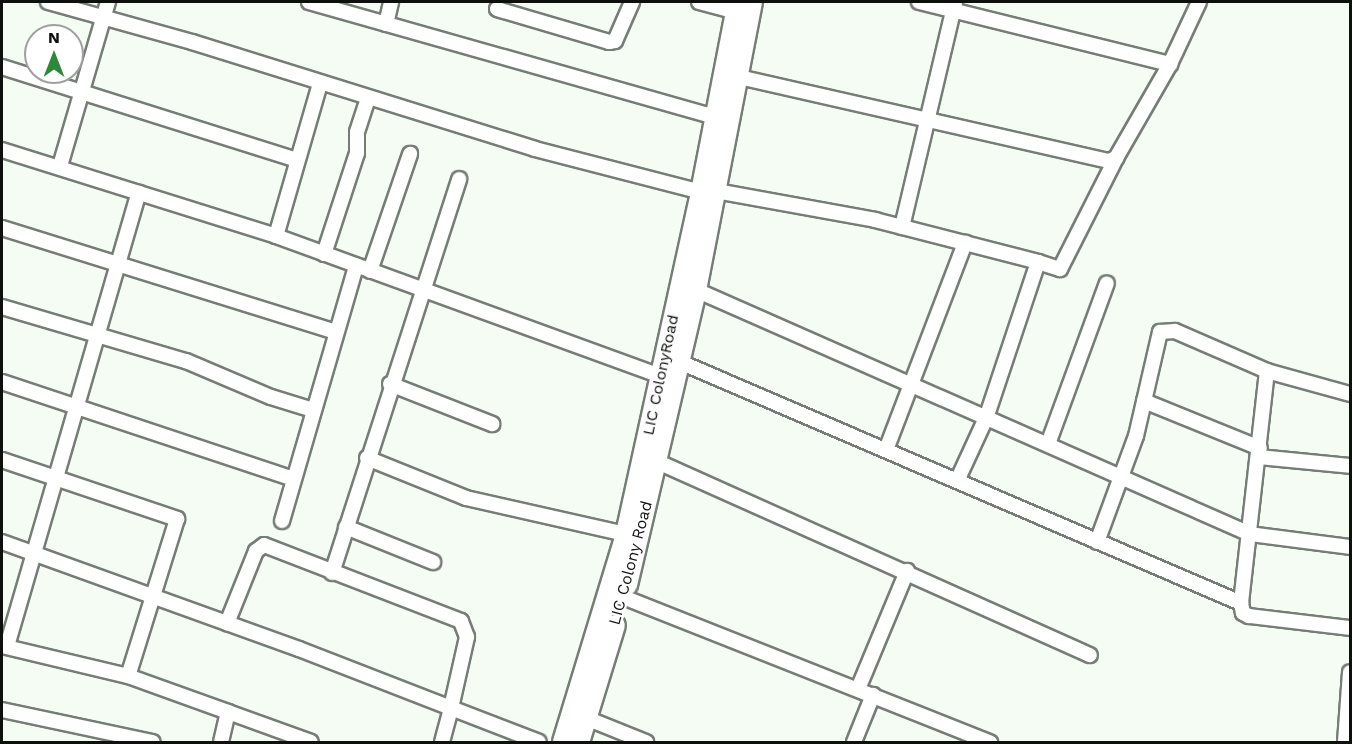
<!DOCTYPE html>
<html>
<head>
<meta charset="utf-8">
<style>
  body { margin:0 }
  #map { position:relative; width:1352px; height:744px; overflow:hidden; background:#f4fcf4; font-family:"Work Sans",sans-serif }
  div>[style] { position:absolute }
  .roads { filter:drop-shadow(2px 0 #767d76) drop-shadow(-2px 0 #767d76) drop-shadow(0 2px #767d76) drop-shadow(0 -2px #767d76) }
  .minor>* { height:14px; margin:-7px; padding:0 7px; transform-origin:7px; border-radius:7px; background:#fff }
  .secondary>* { height:20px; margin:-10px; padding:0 10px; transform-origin:10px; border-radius:10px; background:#fff }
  span { translate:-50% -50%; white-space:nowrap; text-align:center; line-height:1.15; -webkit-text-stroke:4.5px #fff; paint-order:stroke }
  .street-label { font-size:16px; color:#0d100d }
  .frame { position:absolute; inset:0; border:3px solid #0d100d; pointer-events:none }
  .north { position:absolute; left:24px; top:24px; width:60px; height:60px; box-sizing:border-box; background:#fff; border:2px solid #9e9f9e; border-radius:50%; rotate:0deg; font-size:16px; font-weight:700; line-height:24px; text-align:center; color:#0d100d }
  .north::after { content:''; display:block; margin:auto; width:21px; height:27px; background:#2d8839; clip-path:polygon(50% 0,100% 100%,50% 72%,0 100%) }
</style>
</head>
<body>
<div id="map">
  <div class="roads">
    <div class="minor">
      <i style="left:48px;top:2px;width:149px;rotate:15.5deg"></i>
      <i style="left:192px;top:42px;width:359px;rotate:17.3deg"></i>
      <i style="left:535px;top:149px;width:171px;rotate:14.5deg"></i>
      <i style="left:309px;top:2px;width:422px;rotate:15.8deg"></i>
      <i style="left:699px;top:2px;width:38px;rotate:15deg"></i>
      <i style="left:919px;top:2px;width:259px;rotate:13.9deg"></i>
      <i style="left:497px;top:9px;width:117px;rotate:16.4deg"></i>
      <i style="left:609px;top:42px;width:6px;rotate:-9deg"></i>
      <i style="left:615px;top:41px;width:43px;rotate:-66.4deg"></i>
      <i style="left:386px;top:24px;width:23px;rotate:-77deg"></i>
      <i style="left:2px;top:67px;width:309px;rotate:17.5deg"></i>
      <i style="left:739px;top:77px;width:379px;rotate:12.8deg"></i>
      <i style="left:1109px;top:161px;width:8px;rotate:-23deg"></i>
      <i style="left:1116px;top:158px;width:108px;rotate:-60.1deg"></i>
      <i style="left:1170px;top:64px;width:68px;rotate:-64.9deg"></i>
      <i style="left:2px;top:150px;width:287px;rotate:17.4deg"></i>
      <i style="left:276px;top:236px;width:418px;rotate:20deg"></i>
      <i style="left:60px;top:166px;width:171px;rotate:-73.7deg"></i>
      <i style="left:716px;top:191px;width:162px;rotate:10.3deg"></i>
      <i style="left:875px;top:220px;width:168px;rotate:14.4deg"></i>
      <i style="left:1038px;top:262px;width:164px;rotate:108.4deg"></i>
      <i style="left:986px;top:418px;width:69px;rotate:114.7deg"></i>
      <i style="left:902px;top:227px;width:231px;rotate:-76.7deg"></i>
      <i style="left:2px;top:228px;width:349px;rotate:17.3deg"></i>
      <i style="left:276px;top:236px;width:158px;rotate:-73.9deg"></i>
      <i style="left:324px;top:254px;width:106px;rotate:-71.9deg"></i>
      <i style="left:357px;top:153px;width:21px;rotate:-90deg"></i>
      <i style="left:357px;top:132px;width:35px;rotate:-72deg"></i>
      <i style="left:1038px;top:262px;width:23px;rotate:18deg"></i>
      <i style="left:1060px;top:269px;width:124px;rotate:-63.2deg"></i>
      <i style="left:370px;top:271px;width:124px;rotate:-71.1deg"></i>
      <i style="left:696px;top:290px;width:605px;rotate:23.77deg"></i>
      <i style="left:1250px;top:534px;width:101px;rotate:7.4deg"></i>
      <i style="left:2px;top:307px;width:192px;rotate:16.4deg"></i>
      <i style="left:186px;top:361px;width:92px;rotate:23deg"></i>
      <i style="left:271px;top:397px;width:44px;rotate:17.2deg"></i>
      <i style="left:680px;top:362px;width:611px;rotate:23.25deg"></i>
      <i style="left:2px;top:382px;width:307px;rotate:18.4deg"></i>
      <i style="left:390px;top:384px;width:110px;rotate:21.4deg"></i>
      <i style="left:1350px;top:394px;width:86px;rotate:-164.5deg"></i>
      <i style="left:1267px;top:371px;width:233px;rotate:96.4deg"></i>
      <i style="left:1241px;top:603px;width:10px;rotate:79deg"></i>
      <i style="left:1243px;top:613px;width:7px;rotate:27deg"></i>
      <i style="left:1249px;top:616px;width:102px;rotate:6.8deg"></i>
      <i style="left:1144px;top:401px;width:125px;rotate:22.1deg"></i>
      <i style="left:1048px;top:444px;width:171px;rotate:-69.9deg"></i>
      <i style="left:886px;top:450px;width:222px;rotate:-69.1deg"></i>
      <i style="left:1259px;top:457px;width:91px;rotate:5.6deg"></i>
      <i style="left:367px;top:458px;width:107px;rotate:22deg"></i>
      <i style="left:466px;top:498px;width:164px;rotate:12.7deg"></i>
      <i style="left:2px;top:460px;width:185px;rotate:18.6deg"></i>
      <i style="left:177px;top:519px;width:164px;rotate:107.3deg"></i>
      <i style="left:658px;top:462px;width:473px;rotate:24.1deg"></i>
      <i style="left:282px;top:521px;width:266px;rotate:-73.8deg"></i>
      <i style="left:346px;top:527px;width:94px;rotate:21.9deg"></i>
      <i style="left:2px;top:542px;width:316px;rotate:19.8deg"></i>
      <i style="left:299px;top:649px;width:163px;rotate:21.2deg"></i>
      <i style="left:451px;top:708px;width:73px;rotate:-77.3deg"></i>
      <i style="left:467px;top:637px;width:17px;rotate:-111deg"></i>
      <i style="left:461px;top:621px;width:211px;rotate:-158.9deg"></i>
      <i style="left:264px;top:545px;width:10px;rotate:143deg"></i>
      <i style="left:256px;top:551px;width:78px;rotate:111.9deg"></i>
      <i style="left:1097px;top:542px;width:113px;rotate:-69.8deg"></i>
      <i style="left:1136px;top:436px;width:107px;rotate:-77deg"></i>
      <i style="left:1160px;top:332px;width:15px;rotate:-4deg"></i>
      <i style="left:1175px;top:331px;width:100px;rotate:23.5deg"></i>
      <i style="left:332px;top:573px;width:414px;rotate:-72.1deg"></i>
      <i style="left:623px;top:597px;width:395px;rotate:21.6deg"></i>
      <i style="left:2px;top:646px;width:130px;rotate:13.4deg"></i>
      <i style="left:128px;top:676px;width:106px;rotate:19.8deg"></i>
      <i style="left:7px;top:646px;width:472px;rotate:-73.8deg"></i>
      <i style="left:858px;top:689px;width:128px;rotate:-67.4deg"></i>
      <i style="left:2px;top:710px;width:154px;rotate:12deg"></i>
      <i style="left:586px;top:718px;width:65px;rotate:21.8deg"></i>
      <i style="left:221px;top:742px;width:31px;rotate:-77deg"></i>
      <i style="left:228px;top:712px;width:88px;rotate:19.9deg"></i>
      <i style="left:442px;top:742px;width:35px;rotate:-75deg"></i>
      <i style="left:451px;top:708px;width:94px;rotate:21.1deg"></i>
      <i style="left:854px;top:742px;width:51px;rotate:-68deg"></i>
      <i style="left:1345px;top:742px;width:70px;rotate:-85.9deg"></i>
    </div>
    <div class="secondary">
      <i style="left:627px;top:585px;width:303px;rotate:-76.8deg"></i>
      <i style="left:696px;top:290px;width:293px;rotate:-79deg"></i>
      <i style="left:563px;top:742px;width:217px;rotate:-73.1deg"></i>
      <i style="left:626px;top:534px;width:350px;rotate:-77.6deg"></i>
      <i style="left:701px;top:192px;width:194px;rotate:-79deg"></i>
      <i style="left:579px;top:742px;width:122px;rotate:-72.9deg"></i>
    </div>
  </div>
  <div class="street-label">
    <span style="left:661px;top:375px;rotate:-78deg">LIC ColonyRoad</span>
    <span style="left:631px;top:563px;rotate:-75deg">LIC Colony Road</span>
  </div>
  <div class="frame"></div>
  <div class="north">N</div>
</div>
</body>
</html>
